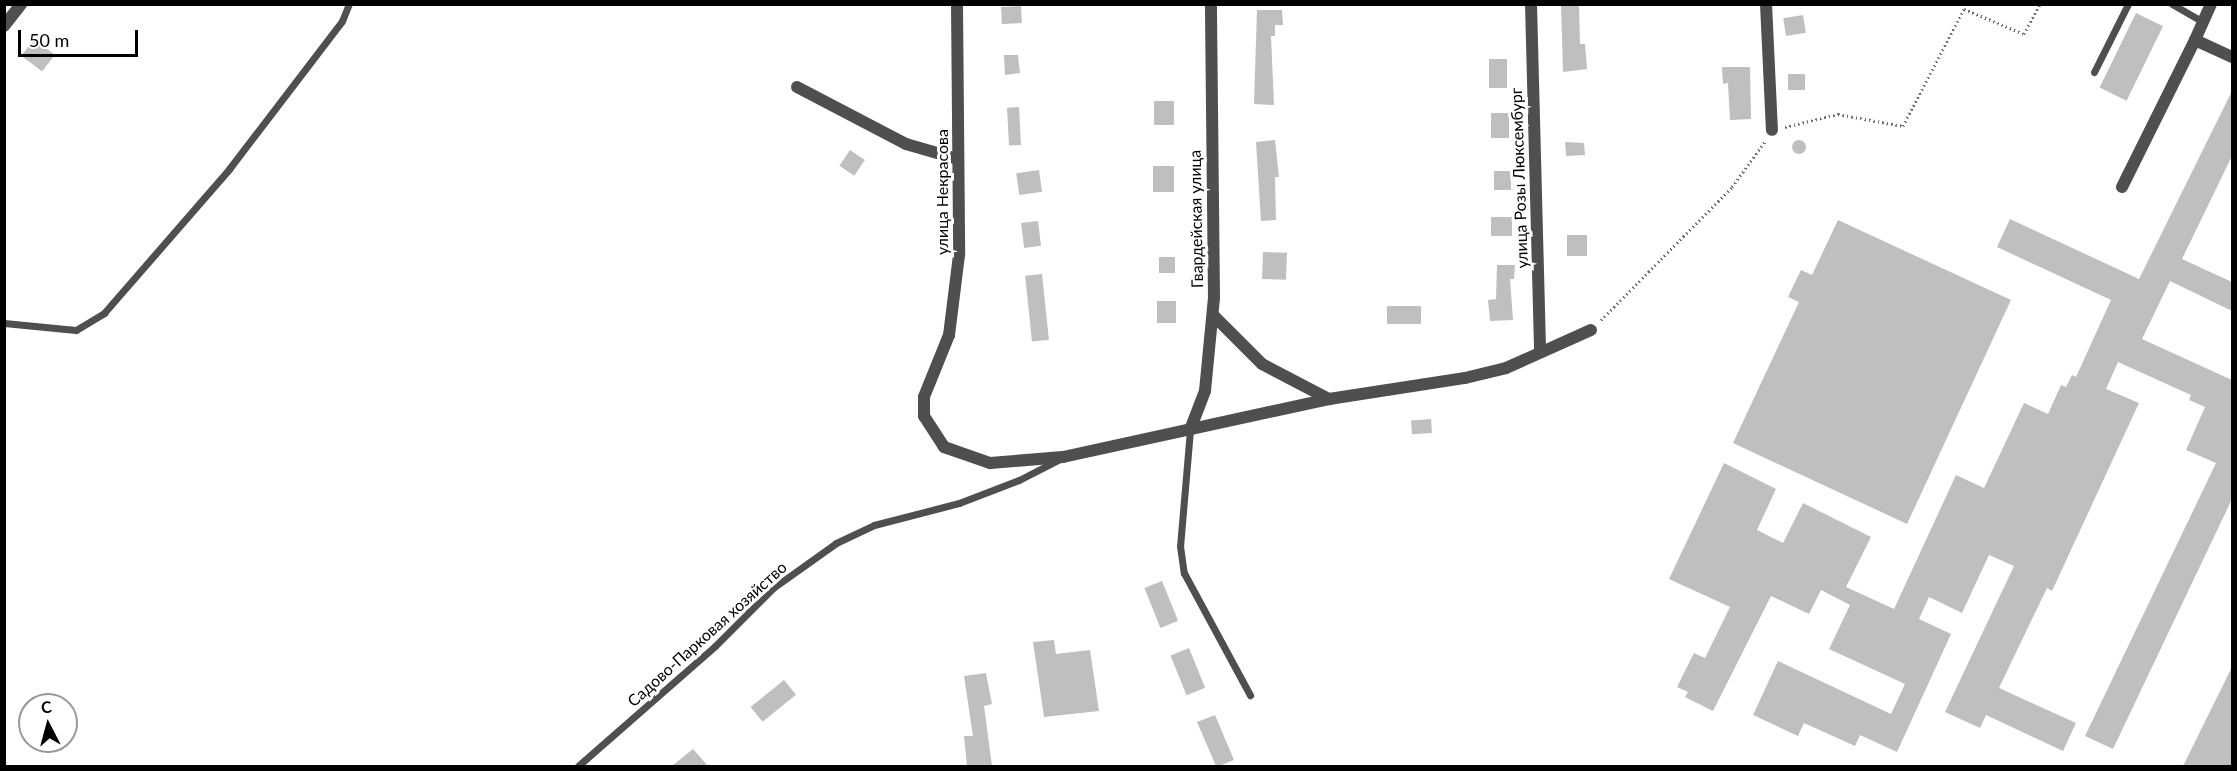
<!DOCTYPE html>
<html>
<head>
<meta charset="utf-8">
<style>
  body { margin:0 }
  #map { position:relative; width:2237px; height:771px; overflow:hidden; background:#fff; font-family:Lato,sans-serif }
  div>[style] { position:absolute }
  .building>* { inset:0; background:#bfbfbf; transform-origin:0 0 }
  .round { border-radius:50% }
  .path>* { height:3px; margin-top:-1.5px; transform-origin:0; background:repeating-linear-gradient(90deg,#717171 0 1.5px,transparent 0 4.5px) }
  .service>* { height:7px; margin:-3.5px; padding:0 3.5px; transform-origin:3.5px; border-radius:3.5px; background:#4f4f4f }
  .minor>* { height:12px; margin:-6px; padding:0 6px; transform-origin:6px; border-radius:6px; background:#4f4f4f }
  span { translate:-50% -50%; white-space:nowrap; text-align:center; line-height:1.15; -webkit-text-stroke:6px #fff; paint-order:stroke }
  .street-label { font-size:16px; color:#000 }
  .frame { position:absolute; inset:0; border:6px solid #000; pointer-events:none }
  .north { position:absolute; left:18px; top:693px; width:60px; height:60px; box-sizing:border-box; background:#fff; border:2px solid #999; border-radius:50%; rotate:354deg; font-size:16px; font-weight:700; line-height:24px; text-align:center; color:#000 }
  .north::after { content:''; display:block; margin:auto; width:21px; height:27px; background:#000; clip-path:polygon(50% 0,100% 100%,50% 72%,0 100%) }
  .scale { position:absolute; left:18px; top:30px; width:120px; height:27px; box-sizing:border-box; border:3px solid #000; border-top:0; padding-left:8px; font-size:18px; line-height:21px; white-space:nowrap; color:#000; -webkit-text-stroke:4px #fff; paint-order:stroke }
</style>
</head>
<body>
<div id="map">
  <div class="building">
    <i style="clip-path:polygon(1561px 4px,1579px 4px,1580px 44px,1585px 44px,1587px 69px,1563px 72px)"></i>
    <i style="left:1021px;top:6px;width:17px;height:20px;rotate:87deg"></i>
    <i style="clip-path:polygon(1257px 10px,1282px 10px,1283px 25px,1275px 25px,1275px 36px,1271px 36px,1274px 105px,1254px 104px)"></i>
    <i style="left:2136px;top:13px;width:30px;height:83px;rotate:26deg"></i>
    <i style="left:1803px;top:15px;width:18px;height:20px;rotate:81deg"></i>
    <i style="left:34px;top:39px;width:26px;height:21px;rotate:37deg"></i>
    <i style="clip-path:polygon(1004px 55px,1018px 55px,1020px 73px,1005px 75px)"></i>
    <i style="left:1507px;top:59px;width:29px;height:18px;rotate:90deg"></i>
    <i style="clip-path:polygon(1722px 67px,1750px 67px,1751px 119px,1730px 120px,1728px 83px,1723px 84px)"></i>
    <i style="left:1788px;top:74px;width:17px;height:16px"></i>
    <i style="clip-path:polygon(2232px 91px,2232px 156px,2182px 259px,2232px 282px,2232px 311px,2170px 281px,2142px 339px,2232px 380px,2232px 499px,2113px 749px,2085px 736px,2216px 463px,2186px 450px,2205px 407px,2189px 400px,2191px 395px,2118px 362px,2106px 389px,2139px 403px,2052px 591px,2047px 588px,1999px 688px,2076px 723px,2063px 751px,1986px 715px,1980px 728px,1945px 712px,2014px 566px,1989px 555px,1962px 613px,1929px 597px,1919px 619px,1951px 634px,1897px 752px,1860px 735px,1855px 746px,1804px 723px,1798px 736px,1753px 715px,1778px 661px,1891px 714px,1905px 684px,1829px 649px,1850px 605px,1821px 590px,1809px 614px,1771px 596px,1713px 711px,1685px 697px,1688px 692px,1677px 687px,1694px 653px,1705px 658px,1730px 607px,1669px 579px,1724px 463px,1776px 489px,1757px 530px,1783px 543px,1803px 503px,1871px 537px,1846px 587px,1894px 609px,1956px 475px,1984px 488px,2024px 403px,2048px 414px,2061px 385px,2066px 387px,2072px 375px,2076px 377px,2111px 300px,1997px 247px,2010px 219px,2139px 279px)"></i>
    <i style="left:1154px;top:101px;width:20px;height:24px"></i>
    <i style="left:1019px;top:107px;width:38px;height:12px;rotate:87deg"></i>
    <i style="left:1491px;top:113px;width:18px;height:25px"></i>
    <i class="round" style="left:1792px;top:140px;width:14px;height:14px"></i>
    <i style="clip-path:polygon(1275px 140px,1279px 177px,1275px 177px,1276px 220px,1261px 221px,1256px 142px)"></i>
    <i style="clip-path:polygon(1565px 142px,1584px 143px,1585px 155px,1566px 156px)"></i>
    <i style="left:850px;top:150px;width:18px;height:19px;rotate:34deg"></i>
    <i style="left:1153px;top:166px;width:21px;height:26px"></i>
    <i style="left:1039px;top:170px;width:22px;height:23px;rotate:82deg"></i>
    <i style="left:1494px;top:171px;width:17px;height:19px"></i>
    <i style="left:1512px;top:217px;width:19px;height:21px;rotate:90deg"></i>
    <i style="clip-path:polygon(1838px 220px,2011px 300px,1907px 524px,1733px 443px,1799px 302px,1788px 297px,1801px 270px,1812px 275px)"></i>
    <i style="left:1038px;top:221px;width:25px;height:17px;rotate:83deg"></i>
    <i style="left:1567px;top:235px;width:20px;height:21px"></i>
    <i style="left:1263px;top:252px;width:24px;height:27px;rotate:2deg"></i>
    <i style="left:1175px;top:257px;width:16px;height:16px;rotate:90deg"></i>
    <i style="clip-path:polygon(1497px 265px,1515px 265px,1514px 279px,1510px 279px,1513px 320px,1490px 321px,1488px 300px,1496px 299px)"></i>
    <i style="left:1042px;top:274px;width:66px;height:17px;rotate:84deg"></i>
    <i style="left:1176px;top:301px;width:22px;height:19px;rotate:90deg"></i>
    <i style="left:1421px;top:306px;width:18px;height:34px;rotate:90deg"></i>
    <i style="left:1431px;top:419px;width:14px;height:20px;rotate:86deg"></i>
    <i style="left:1162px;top:581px;width:43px;height:19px;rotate:68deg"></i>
    <i style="clip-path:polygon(1054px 640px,1056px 654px,1090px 650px,1099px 711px,1044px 717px,1033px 642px)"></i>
    <i style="left:1189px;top:648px;width:43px;height:20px;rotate:68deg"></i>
    <i style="clip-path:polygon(2232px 667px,2232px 766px,2183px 766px)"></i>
    <i style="clip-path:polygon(986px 673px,992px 704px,984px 706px,992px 766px,967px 766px,964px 736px,973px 736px,964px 676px)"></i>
    <i style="left:784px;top:680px;width:19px;height:43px;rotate:51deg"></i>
    <i style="clip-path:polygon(1215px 715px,1234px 760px,1219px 766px,1216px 766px,1197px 722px)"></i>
    <i style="clip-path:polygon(693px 749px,708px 766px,672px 766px)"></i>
  </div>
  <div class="path">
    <i style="left:1785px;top:127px;width:55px;rotate:-13.8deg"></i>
    <i style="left:1838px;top:114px;width:66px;rotate:10.5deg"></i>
    <i style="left:1903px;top:126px;width:132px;rotate:-62.5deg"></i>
    <i style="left:1964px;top:9px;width:65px;rotate:22.6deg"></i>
    <i style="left:2024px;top:34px;width:34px;rotate:-62deg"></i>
    <i style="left:1601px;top:320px;width:187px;rotate:-45.4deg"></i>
    <i style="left:1732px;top:187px;width:58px;rotate:-54.1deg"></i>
  </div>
  <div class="service">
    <i style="left:2172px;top:4px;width:36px;rotate:30deg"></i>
    <i style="left:2094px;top:72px;width:76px;rotate:-63.4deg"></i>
    <i style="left:4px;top:323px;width:72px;rotate:5.6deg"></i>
    <i style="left:76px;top:330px;width:33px;rotate:-31deg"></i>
    <i style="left:104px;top:313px;width:191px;rotate:-49deg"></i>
    <i style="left:229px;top:169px;width:186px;rotate:-52.6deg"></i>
    <i style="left:342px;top:21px;width:18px;rotate:-68deg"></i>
    <i style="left:1190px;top:430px;width:116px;rotate:94.9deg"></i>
    <i style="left:1180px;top:546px;width:27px;rotate:82deg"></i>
    <i style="left:1184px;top:573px;width:139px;rotate:61.6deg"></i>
    <i style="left:578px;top:766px;width:182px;rotate:-41.2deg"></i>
    <i style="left:715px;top:646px;width:82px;rotate:-45deg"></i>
    <i style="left:773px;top:588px;width:77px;rotate:-35.5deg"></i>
    <i style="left:836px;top:543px;width:42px;rotate:-25.3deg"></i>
    <i style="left:874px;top:525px;width:88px;rotate:-14.5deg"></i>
    <i style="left:959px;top:503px;width:64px;rotate:-21deg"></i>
    <i style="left:1019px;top:480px;width:44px;rotate:-27.1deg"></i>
  </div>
  <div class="minor">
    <i style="left:957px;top:4px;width:251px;rotate:89.5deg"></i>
    <i style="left:959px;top:255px;width:81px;rotate:97.1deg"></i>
    <i style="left:949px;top:335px;width:67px;rotate:112deg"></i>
    <i style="left:924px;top:397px;width:19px;rotate:90deg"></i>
    <i style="left:924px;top:416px;width:37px;rotate:57deg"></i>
    <i style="left:944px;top:447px;width:49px;rotate:19.2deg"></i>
    <i style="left:990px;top:463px;width:73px;rotate:-4.7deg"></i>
    <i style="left:1063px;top:457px;width:272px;rotate:-12.3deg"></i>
    <i style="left:1329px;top:399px;width:138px;rotate:-8.8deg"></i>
    <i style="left:1465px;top:378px;width:42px;rotate:-13.7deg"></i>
    <i style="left:1506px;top:368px;width:93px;rotate:-24.1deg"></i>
    <i style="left:1531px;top:4px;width:347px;rotate:88.5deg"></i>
    <i style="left:1766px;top:4px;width:126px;rotate:87.3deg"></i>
    <i style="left:2211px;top:4px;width:39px;rotate:114deg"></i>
    <i style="left:2195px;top:40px;width:41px;rotate:24.7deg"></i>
    <i style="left:4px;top:26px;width:28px;rotate:-52deg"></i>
    <i style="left:797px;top:87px;width:123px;rotate:27.6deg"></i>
    <i style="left:906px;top:144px;width:54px;rotate:16.1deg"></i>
    <i style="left:2122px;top:187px;width:164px;rotate:-63.6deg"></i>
    <i style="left:1213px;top:315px;width:69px;rotate:45deg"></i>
    <i style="left:1262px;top:364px;width:76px;rotate:27.6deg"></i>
    <i style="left:1190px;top:430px;width:42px;rotate:-69deg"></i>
    <i style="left:1205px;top:391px;width:93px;rotate:-84.5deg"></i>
    <i style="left:1214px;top:298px;width:294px;rotate:-90.6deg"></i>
  </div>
  <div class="street-label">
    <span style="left:1519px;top:178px;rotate:-92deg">улица Розы Люксембург</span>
    <span style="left:942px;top:192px;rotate:-90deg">улица Некрасова</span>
    <span style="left:1196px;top:219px;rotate:-91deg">Гвардейская улица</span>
    <span style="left:707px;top:634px;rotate:-42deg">Садово-Парковая хозяйство</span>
  </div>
  <div class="frame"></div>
  <div class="north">С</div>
  <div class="scale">50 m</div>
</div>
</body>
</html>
